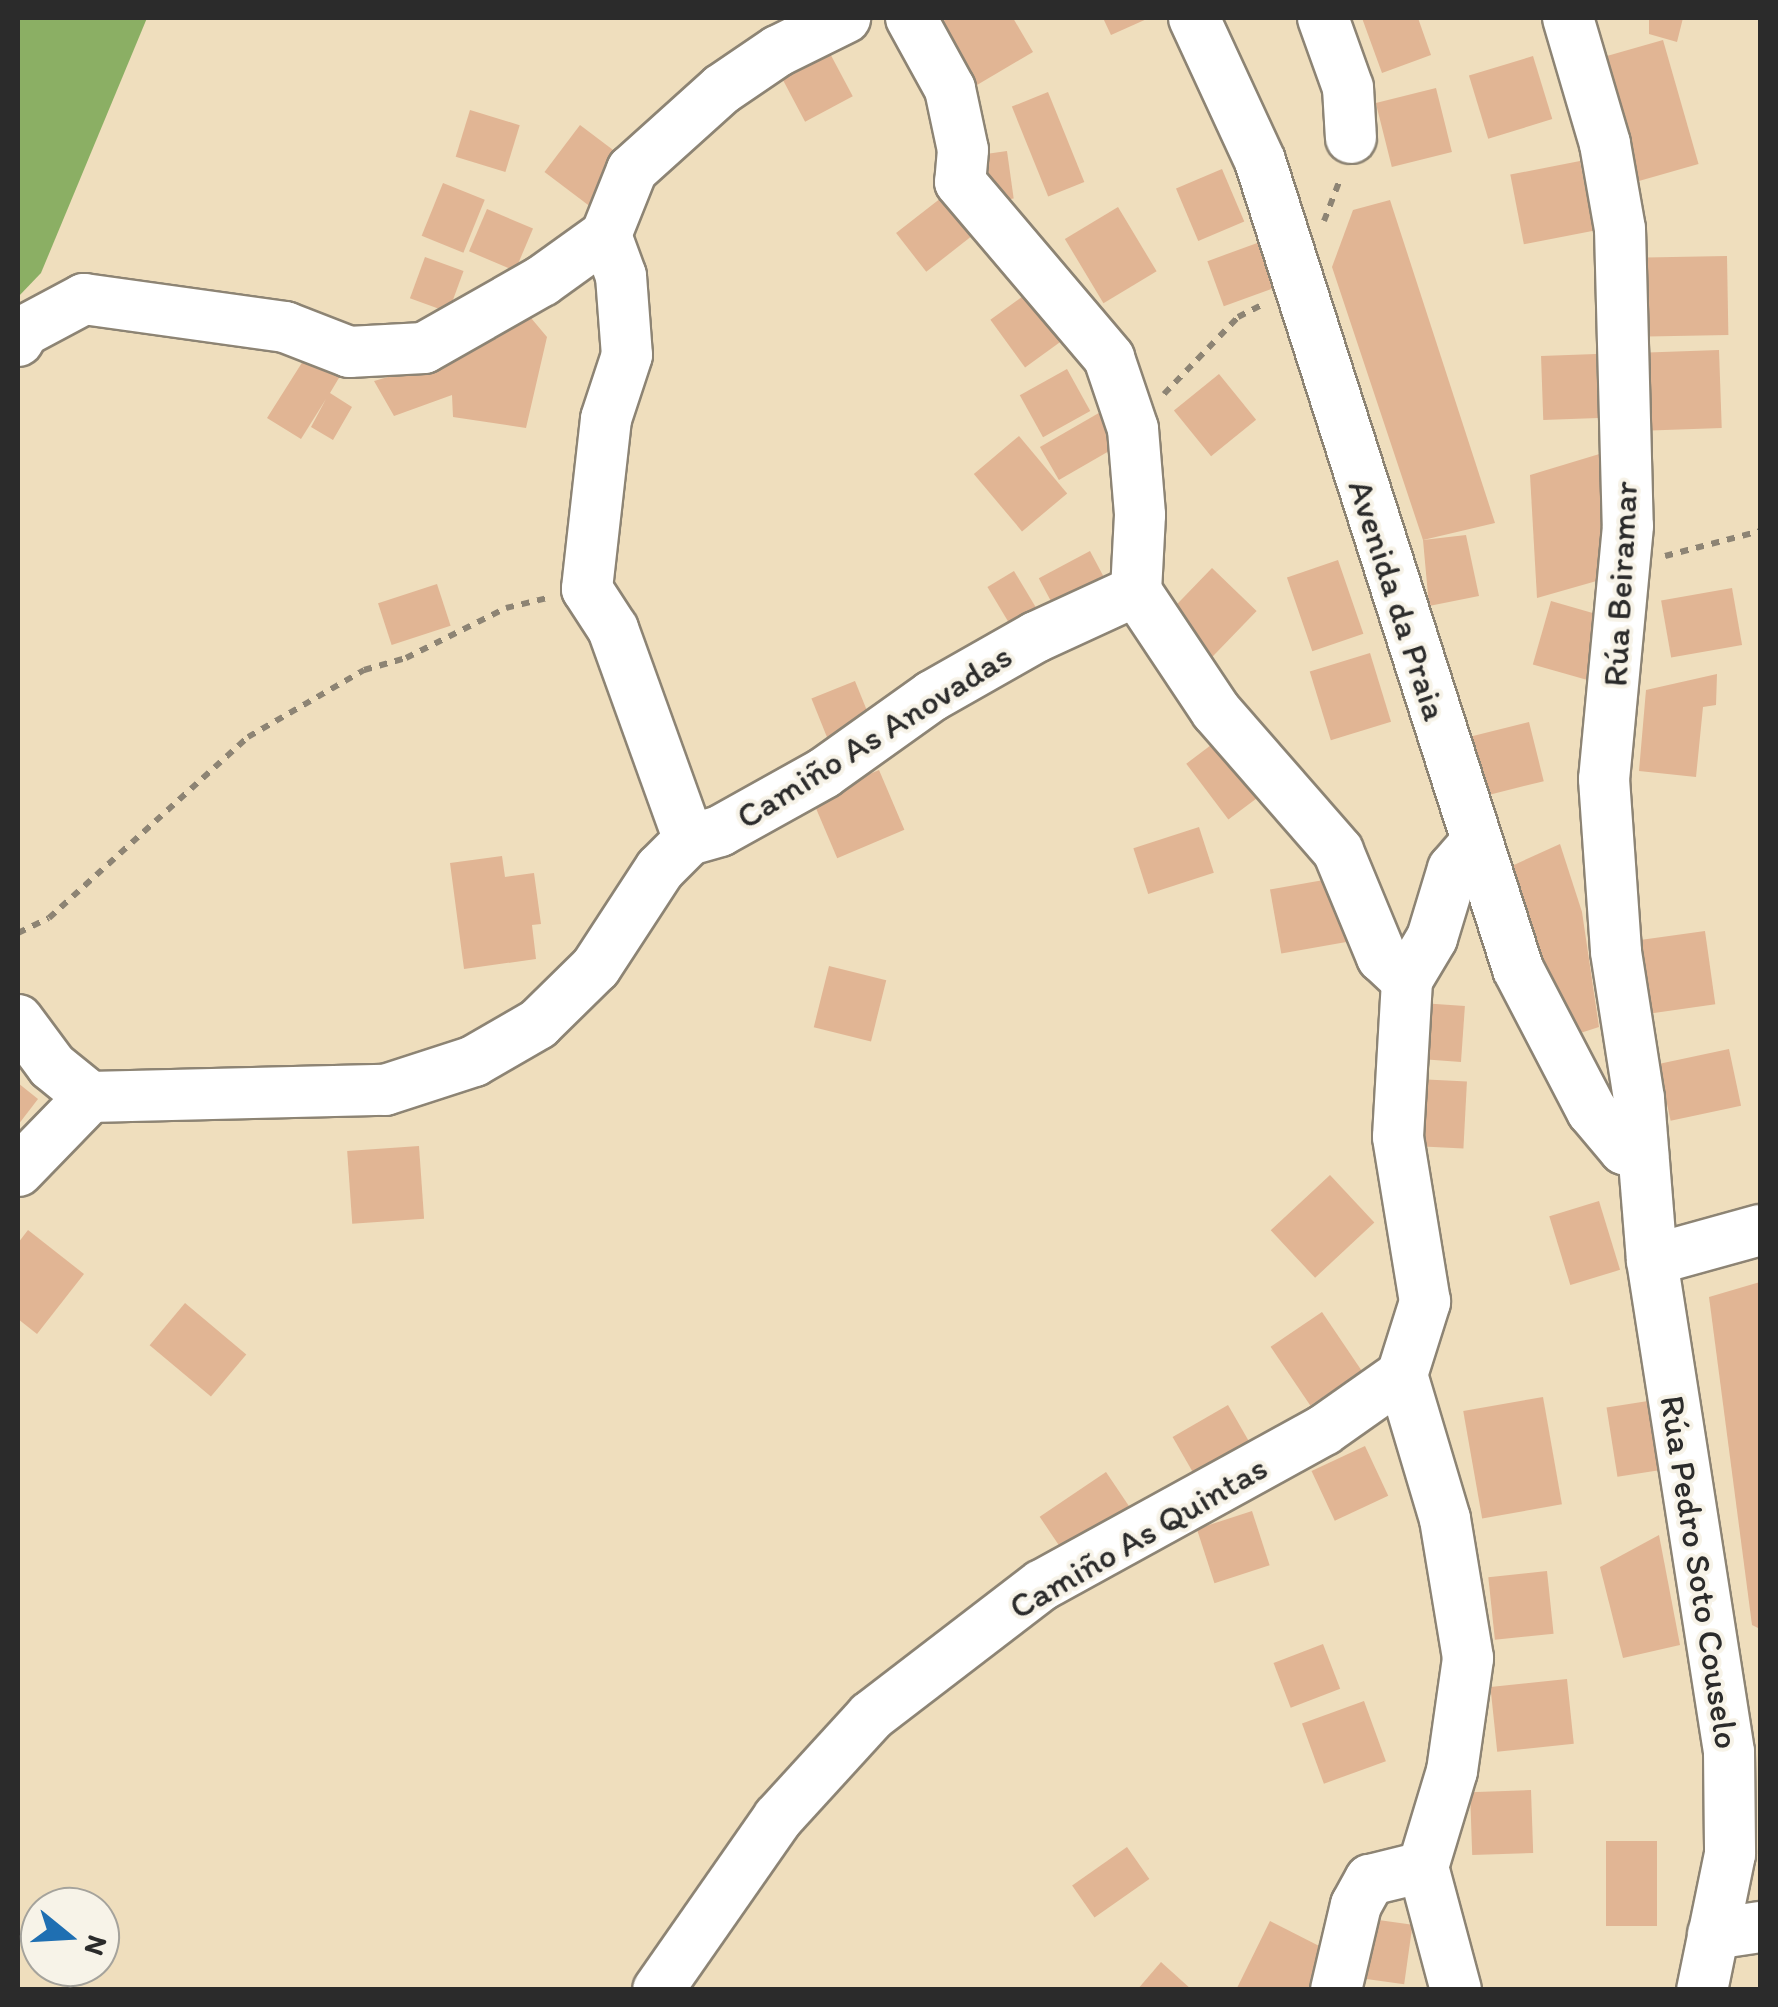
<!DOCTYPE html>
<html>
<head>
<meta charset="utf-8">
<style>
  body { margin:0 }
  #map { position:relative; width:1778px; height:2007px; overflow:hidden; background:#efdebd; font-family:Itim,sans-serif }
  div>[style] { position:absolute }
  .forest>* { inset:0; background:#8baf64 }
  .building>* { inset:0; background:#e1b594; transform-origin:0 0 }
  .path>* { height:6px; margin-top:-3px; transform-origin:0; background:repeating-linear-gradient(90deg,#8d8474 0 8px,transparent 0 16px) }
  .roads { filter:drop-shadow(2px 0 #8d8474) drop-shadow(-2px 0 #8d8474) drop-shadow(0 2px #8d8474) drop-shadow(0 -2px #8d8474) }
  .minor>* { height:50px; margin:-25px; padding:0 25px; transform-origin:25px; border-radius:25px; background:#fff }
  span { translate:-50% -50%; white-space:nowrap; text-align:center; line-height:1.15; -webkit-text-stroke:8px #f7f3e8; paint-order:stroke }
  .street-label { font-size:35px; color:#2b2b2b }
  .frame { position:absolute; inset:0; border:20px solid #2b2b2b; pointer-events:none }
  .north { position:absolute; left:20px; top:1887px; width:100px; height:100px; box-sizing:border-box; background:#f7f3e8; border:2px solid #a5a39c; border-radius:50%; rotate:108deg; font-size:28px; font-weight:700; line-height:40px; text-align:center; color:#2b2b2b }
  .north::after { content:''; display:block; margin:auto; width:35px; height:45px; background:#1f6fb2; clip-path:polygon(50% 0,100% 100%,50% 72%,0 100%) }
</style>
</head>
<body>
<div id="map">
  <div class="forest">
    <i style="clip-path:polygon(18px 18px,147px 18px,41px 273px,18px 297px)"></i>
  </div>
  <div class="building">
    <i style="clip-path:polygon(949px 18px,1013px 18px,1033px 52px,977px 85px,941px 22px)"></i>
    <i style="clip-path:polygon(1103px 18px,1149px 18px,1111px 35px)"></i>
    <i style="clip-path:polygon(1362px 18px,1418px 18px,1431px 55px,1382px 73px)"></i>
    <i style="clip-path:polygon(1649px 18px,1683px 18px,1677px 42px,1649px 34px)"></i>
    <i style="left:1663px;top:40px;width:129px;height:62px;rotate:74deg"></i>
    <i style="left:826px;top:46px;width:57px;height:54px;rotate:62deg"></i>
    <i style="left:1533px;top:56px;width:66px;height:67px;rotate:73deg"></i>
    <i style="left:1436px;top:88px;width:66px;height:62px;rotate:76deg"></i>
    <i style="left:1048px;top:92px;width:97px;height:39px;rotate:68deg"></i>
    <i style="left:470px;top:110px;width:52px;height:49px;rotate:17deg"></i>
    <i style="left:580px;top:125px;width:58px;height:59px;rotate:37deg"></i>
    <i style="left:1007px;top:151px;width:48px;height:30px;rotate:82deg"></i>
    <i style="left:1580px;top:161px;width:71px;height:71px;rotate:79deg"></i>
    <i style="left:1222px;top:169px;width:57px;height:50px;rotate:67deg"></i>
    <i style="left:443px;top:183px;width:45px;height:57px;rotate:22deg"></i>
    <i style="left:941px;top:198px;width:49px;height:57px;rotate:52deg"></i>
    <i style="clip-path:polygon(1390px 200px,1495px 523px,1423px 540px,1332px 267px,1353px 210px)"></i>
    <i style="left:1118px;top:207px;width:75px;height:62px;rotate:59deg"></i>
    <i style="left:487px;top:209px;width:50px;height:46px;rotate:23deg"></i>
    <i style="left:1260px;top:242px;width:48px;height:56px;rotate:70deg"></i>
    <i style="left:1727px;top:256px;width:79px;height:81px;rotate:89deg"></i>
    <i style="left:425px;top:257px;width:41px;height:44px;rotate:20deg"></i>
    <i style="left:1030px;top:291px;width:59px;height:49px;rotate:54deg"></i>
    <i style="clip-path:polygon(526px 312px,547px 337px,526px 428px,453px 417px,452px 395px,394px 416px,374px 381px,441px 362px)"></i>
    <i style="clip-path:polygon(310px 350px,343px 371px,330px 393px,352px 407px,333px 440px,311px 427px,326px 399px,301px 439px,267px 418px)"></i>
    <i style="left:1719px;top:350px;width:78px;height:71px;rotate:88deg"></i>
    <i style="left:1596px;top:354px;width:64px;height:55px;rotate:88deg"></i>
    <i style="left:1067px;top:369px;width:48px;height:54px;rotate:61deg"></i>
    <i style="left:1219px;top:374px;width:59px;height:58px;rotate:51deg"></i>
    <i style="left:1104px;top:410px;width:38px;height:74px;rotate:60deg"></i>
    <i style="left:1019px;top:436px;width:75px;height:59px;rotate:50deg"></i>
    <i style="clip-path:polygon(1606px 452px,1607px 578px,1537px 598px,1530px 475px)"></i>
    <i style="clip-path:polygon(1466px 535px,1479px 596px,1429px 606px,1423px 540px)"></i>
    <i style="left:1090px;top:551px;width:41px;height:58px;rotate:62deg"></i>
    <i style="left:1338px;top:560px;width:78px;height:54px;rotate:71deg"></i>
    <i style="left:1212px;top:568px;width:62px;height:64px;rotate:44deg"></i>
    <i style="left:1014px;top:571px;width:51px;height:31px;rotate:59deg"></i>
    <i style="left:437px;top:584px;width:44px;height:62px;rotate:72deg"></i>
    <i style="left:1732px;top:588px;width:58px;height:72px;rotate:80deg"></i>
    <i style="left:1551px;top:601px;width:55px;height:66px;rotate:16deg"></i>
    <i style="left:1370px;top:653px;width:72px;height:63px;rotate:73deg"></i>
    <i style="clip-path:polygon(1717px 674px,1716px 705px,1703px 707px,1696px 777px,1639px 771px,1646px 690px)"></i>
    <i style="left:855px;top:681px;width:42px;height:47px;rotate:68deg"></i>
    <i style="left:1529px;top:722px;width:61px;height:64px;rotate:76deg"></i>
    <i style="left:1223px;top:736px;width:70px;height:46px;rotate:53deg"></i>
    <i style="left:879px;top:770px;width:65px;height:73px;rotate:67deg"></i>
    <i style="left:1199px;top:827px;width:48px;height:69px;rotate:72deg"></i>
    <i style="clip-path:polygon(1560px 844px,1582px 912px,1599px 1027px,1571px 1036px,1505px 869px)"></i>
    <i style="clip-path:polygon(502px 856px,505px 877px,534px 873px,541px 924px,532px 925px,536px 959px,464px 969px,450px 863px)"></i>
    <i style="left:1335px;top:878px;width:65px;height:66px;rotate:80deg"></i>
    <i style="left:1705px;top:931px;width:74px;height:69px;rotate:82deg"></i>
    <i style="left:829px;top:966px;width:59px;height:63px;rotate:14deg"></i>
    <i style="left:1421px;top:1003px;width:44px;height:56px;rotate:4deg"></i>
    <i style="left:1729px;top:1049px;width:58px;height:72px;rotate:78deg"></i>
    <i style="left:1417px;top:1079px;width:50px;height:67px;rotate:3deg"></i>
    <i style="clip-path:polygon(18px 1083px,38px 1099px,18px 1125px)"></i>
    <i style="left:419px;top:1146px;width:73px;height:72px;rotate:86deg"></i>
    <i style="left:1330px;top:1175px;width:65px;height:81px;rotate:47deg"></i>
    <i style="left:1599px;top:1201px;width:72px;height:52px;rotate:73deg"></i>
    <i style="clip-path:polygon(28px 1230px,84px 1274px,37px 1334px,18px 1319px,18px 1243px)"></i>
    <i style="clip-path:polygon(1760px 1282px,1760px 1629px,1752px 1625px,1709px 1297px)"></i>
    <i style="left:185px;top:1303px;width:80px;height:55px;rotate:40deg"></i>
    <i style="left:1322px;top:1312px;width:71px;height:62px;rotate:56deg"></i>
    <i style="left:1543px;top:1397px;width:109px;height:81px;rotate:80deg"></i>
    <i style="left:1648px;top:1401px;width:70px;height:42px;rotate:81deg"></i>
    <i style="left:1228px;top:1405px;width:51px;height:64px;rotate:60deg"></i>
    <i style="left:1365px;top:1446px;width:55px;height:59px;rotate:65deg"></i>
    <i style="left:1106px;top:1472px;width:47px;height:80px;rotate:56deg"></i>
    <i style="left:1252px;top:1511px;width:57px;height:58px;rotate:72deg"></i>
    <i style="clip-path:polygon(1659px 1535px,1680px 1645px,1623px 1658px,1600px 1567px)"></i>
    <i style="left:1547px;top:1571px;width:63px;height:59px;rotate:84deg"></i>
    <i style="left:1323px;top:1644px;width:48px;height:53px;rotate:69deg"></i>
    <i style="left:1567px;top:1679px;width:65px;height:77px;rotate:84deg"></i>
    <i style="left:1364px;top:1701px;width:64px;height:66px;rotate:70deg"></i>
    <i style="left:1531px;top:1790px;width:63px;height:61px;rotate:88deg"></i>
    <i style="left:1606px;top:1841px;width:51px;height:85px"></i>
    <i style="left:1127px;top:1847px;width:39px;height:67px;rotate:55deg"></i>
    <i style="left:1364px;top:1918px;width:49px;height:60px;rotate:8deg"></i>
    <i style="clip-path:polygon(1270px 1921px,1329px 1951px,1310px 1990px,1237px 1988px)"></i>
    <i style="clip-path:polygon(1161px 1962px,1192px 1990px,1137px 1990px)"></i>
  </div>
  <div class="path">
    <i style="left:1324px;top:221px;width:47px;rotate:-68.9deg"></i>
    <i style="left:1164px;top:394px;width:107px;rotate:-46.1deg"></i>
    <i style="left:1238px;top:317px;width:30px;rotate:-27deg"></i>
    <i style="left:1665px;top:556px;width:98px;rotate:-14.7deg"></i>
    <i style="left:18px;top:933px;width:34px;rotate:-26deg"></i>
    <i style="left:49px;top:918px;width:269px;rotate:-42.3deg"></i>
    <i style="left:248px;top:737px;width:134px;rotate:-30deg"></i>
    <i style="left:364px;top:670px;width:44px;rotate:-15.9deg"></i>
    <i style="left:406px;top:658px;width:112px;rotate:-26.6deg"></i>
    <i style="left:506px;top:608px;width:42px;rotate:-13.7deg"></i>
  </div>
  <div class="roads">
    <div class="minor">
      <i style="left:911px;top:18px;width:81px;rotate:61.2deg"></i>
      <i style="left:950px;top:89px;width:62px;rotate:78deg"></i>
      <i style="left:963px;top:150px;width:32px;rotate:95deg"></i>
      <i style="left:960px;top:182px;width:231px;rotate:49.7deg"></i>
      <i style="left:1109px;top:358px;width:75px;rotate:71.3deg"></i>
      <i style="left:1133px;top:429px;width:86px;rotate:85.3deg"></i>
      <i style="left:1140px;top:515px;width:76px;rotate:93deg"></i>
      <i style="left:1136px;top:591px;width:144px;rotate:56.3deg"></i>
      <i style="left:1216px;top:711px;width:186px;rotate:48.9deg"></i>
      <i style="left:1338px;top:851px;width:115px;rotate:67.5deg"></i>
      <i style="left:1382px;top:957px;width:34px;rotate:43deg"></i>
      <i style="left:1194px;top:18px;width:157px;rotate:65.2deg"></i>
      <i style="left:1260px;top:161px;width:848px;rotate:72.29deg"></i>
      <i style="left:1518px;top:969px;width:160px;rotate:62.5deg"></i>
      <i style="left:1592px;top:1111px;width:50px;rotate:49.9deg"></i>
      <i style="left:1624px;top:1149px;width:20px;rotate:15deg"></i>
      <i style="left:1323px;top:18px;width:74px;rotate:70.3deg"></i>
      <i style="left:1348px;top:88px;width:50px;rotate:86.6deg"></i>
      <i style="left:1568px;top:18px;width:131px;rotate:73.6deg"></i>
      <i style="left:1605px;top:144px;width:86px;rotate:80deg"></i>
      <i style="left:1620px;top:229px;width:297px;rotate:88.5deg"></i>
      <i style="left:1628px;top:526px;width:254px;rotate:95.4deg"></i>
      <i style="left:1604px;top:779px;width:173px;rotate:86deg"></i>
      <i style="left:1616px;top:952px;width:149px;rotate:81.1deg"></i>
      <i style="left:1639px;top:1099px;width:162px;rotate:85.4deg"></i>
      <i style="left:1652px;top:1260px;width:498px;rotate:81.1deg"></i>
      <i style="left:1729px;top:1752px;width:102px;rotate:89.4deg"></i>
      <i style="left:1730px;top:1854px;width:139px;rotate:101.6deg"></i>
      <i style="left:606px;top:235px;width:44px;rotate:69.9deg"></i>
      <i style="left:621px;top:276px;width:79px;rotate:85.7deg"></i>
      <i style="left:627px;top:355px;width:67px;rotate:108.2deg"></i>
      <i style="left:606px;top:419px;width:171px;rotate:96.4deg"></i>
      <i style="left:587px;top:589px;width:48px;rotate:57deg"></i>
      <i style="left:613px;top:629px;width:224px;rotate:70.2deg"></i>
      <i style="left:606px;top:235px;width:70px;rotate:-68.2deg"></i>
      <i style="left:632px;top:170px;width:121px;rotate:-42deg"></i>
      <i style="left:722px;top:89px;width:68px;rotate:-34.2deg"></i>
      <i style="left:778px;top:51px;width:75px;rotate:-26.2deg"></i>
      <i style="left:18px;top:341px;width:12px;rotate:-59deg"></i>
      <i style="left:24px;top:331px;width:68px;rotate:-28.1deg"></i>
      <i style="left:84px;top:299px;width:203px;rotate:7.9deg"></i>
      <i style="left:285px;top:327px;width:69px;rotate:21.3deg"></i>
      <i style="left:349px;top:352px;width:75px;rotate:-3.1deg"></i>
      <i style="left:424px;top:348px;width:136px;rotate:-29.6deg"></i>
      <i style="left:542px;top:281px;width:79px;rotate:-35.7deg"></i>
      <i style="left:18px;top:1020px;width:57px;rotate:53.5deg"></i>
      <i style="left:52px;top:1066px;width:49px;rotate:39.2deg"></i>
      <i style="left:18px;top:1171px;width:103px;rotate:-45.8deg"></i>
      <i style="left:90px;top:1097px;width:295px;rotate:-1.4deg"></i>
      <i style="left:385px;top:1090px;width:94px;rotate:-18deg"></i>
      <i style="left:474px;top:1061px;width:74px;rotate:-30deg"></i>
      <i style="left:538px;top:1024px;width:81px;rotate:-44.5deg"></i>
      <i style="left:596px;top:967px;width:117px;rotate:-56.9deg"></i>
      <i style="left:660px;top:869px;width:41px;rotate:-45deg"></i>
      <i style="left:689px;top:840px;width:32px;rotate:-16deg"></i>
      <i style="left:720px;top:831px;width:119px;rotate:-29.1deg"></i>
      <i style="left:824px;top:773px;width:133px;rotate:-35.5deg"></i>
      <i style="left:932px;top:696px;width:120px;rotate:-29.6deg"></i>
      <i style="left:1036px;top:637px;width:110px;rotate:-24.7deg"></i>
      <i style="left:1652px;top:1260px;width:112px;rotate:-15.5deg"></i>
      <i style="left:1713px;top:1934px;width:48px;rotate:-8.5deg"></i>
      <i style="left:658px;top:1990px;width:210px;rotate:-55.1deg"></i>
      <i style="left:778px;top:1818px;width:138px;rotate:-47.6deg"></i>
      <i style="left:871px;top:1716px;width:215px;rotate:-37.5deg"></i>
      <i style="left:1042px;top:1585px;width:322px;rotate:-28.8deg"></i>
      <i style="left:1324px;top:1430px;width:95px;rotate:-35.2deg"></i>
      <i style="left:1336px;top:1990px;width:87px;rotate:-76.8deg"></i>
      <i style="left:1356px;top:1905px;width:29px;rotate:-61deg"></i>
      <i style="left:1370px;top:1880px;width:55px;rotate:-13.8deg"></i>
      <i style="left:1456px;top:1990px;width:127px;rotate:-105deg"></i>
      <i style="left:1423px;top:1867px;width:100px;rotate:-73.2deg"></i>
      <i style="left:1452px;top:1771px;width:114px;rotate:-81.9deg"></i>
      <i style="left:1468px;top:1658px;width:141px;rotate:-99.4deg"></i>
      <i style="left:1445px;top:1519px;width:150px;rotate:-106.6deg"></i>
      <i style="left:1402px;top:1375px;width:77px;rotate:-72.5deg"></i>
      <i style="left:1425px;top:1302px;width:167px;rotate:-99.3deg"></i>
      <i style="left:1398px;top:1137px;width:157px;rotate:-86.7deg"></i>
      <i style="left:1407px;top:980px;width:49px;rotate:-59.2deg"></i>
      <i style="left:1432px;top:938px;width:72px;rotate:-73.1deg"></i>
      <i style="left:1453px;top:869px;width:35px;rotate:-49deg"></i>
    </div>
  </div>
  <div class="street-label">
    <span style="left:1620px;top:584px;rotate:-87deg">Rúa Beiramar</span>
    <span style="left:1398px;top:600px;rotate:72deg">Avenida da Praia</span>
    <span style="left:874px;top:736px;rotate:-32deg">Camiño As Anovadas</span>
    <span style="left:1138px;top:1537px;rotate:-30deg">Camiño As Quintas</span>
    <span style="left:1700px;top:1572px;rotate:81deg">Rúa Pedro Soto Couselo</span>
  </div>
  <div class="frame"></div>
  <div class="north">N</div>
</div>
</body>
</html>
